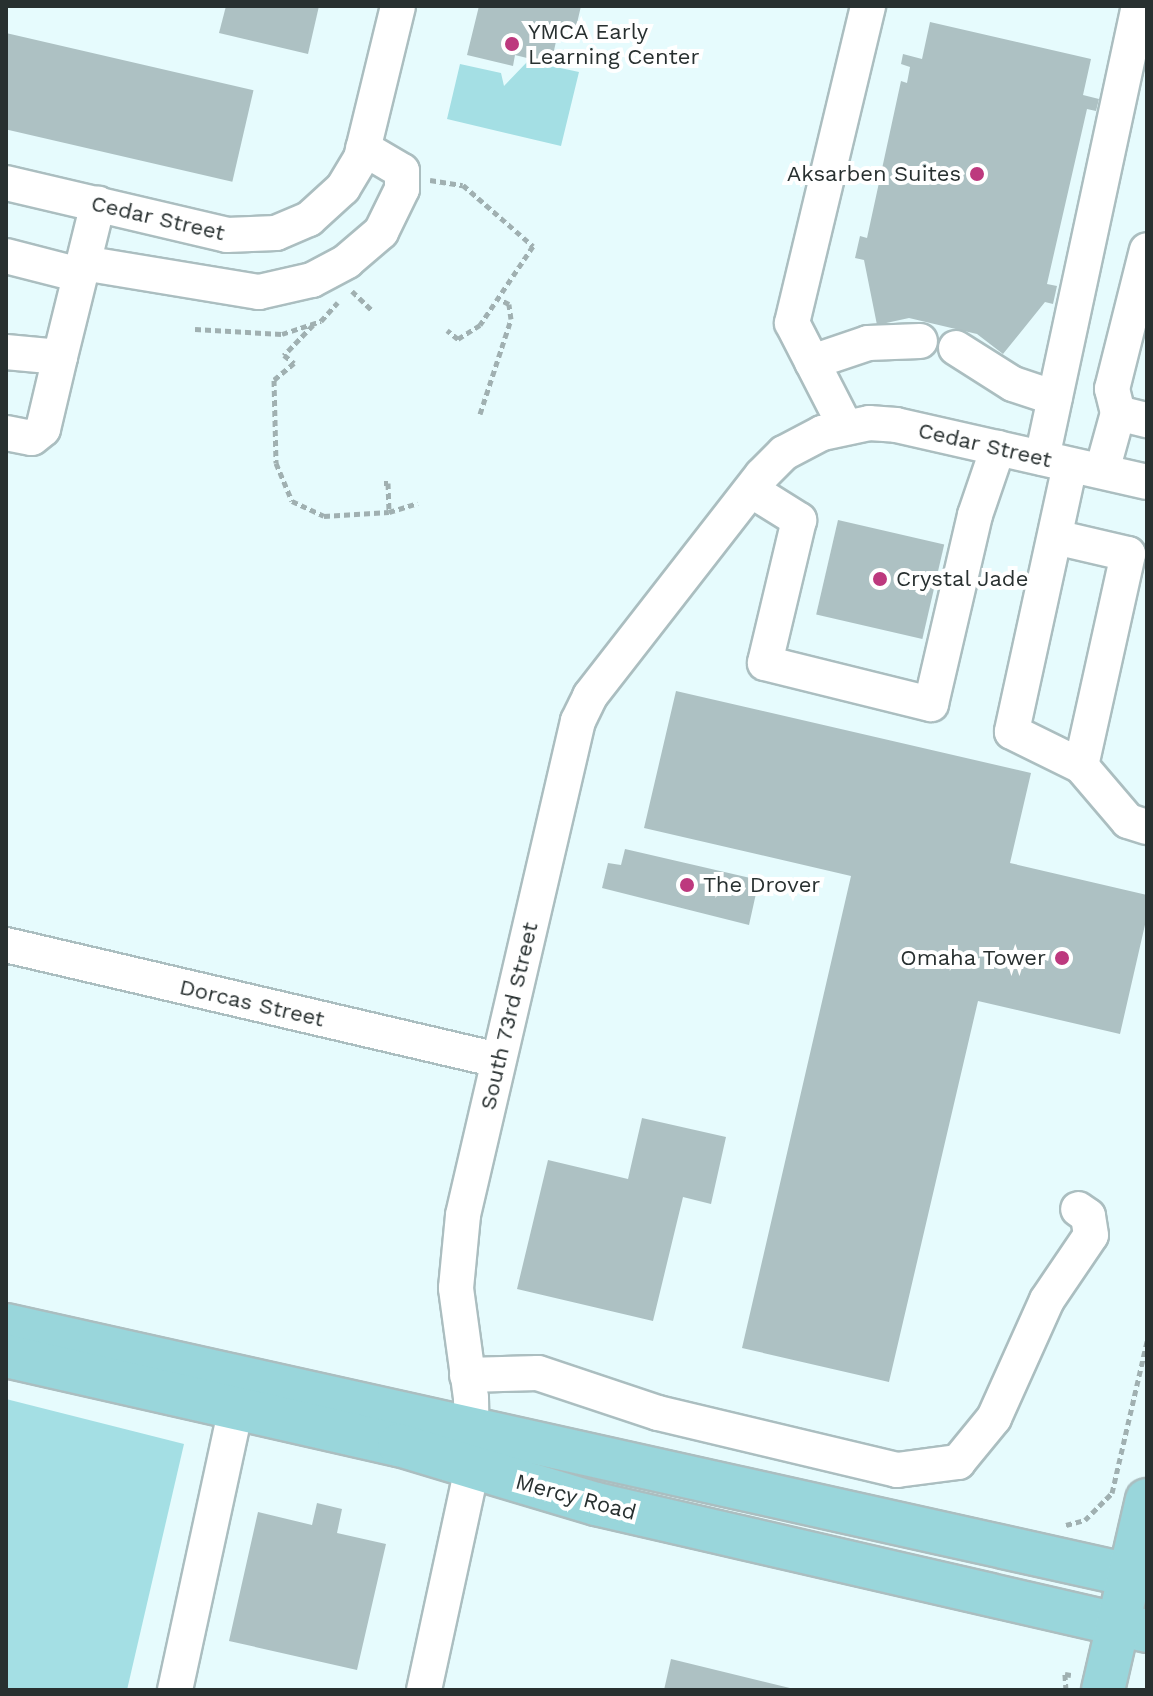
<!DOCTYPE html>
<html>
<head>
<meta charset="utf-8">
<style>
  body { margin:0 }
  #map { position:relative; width:1153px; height:1696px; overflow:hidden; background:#e6fbfd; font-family:"Work Sans",sans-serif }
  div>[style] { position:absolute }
  .green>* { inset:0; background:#a4dfe4 }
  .building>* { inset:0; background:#adc1c3; transform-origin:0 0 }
  .path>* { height:5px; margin-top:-2.5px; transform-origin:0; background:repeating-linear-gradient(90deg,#a0b0b1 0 6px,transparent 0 10px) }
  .roads { filter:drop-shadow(2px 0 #abbec0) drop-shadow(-2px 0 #abbec0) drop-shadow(0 2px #abbec0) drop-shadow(0 -2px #abbec0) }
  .minor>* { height:34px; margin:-17px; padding:0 17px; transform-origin:17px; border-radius:17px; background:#fff }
  .major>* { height:42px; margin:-21px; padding:0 21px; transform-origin:21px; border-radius:21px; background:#99d6db }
  .dots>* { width:22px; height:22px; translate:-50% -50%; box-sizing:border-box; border:4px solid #fff; border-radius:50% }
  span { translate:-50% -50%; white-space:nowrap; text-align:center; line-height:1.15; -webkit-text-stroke:8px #fff; paint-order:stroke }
  .poi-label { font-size:22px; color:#283030 }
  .left { translate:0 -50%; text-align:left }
  .right { translate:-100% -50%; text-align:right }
  .street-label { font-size:22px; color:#283030 }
  .frame { position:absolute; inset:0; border:8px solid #283030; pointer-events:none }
</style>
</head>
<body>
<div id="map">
  <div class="green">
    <i style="clip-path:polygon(528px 61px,579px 72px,561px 146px,447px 119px,460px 64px,501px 73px,504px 86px)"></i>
    <i style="clip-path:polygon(6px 1399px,184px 1444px,127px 1690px,6px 1690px)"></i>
  </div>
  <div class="building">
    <i style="clip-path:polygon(226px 6px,319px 6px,308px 54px,219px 33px)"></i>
    <i style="clip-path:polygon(479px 6px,581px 6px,575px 32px,559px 28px,551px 64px,515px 55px,513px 66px,467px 55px)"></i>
    <i style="clip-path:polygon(930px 22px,1091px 59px,1083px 95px,1099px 99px,1096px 111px,1087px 109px,1047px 284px,1057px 286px,1053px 304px,1045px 302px,1003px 354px,977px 334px,909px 318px,877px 325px,864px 260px,855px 258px,860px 236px,867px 238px,901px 81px,907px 83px,910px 67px,901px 64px,903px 54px,922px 59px)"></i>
    <i style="left:6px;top:33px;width:254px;height:94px;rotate:13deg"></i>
    <i style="left:838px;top:520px;width:109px;height:97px;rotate:13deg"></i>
    <i style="clip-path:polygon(676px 691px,1031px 773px,1010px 863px,1147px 895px,1147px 916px,1120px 1034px,978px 1001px,889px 1382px,742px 1348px,851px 876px,644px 828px)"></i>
    <i style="clip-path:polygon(625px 849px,759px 880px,749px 925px,602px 888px,608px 863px,621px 865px)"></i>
    <i style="clip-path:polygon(642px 1118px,726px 1137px,711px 1204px,683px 1197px,653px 1321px,517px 1289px,548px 1160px,628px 1179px)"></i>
    <i style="clip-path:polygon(317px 1503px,342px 1509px,337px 1533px,386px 1544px,357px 1670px,229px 1641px,258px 1512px,312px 1525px)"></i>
    <i style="clip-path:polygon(671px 1659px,794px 1689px,794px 1690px,664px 1690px)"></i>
  </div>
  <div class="path">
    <i style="left:430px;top:180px;width:33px;rotate:9deg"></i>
    <i style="left:463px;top:185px;width:93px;rotate:41.1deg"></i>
    <i style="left:533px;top:246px;width:95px;rotate:123.9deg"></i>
    <i style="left:480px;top:325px;width:26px;rotate:148deg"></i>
    <i style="left:458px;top:339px;width:14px;rotate:-141deg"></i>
    <i style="left:352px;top:291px;width:29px;rotate:44deg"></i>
    <i style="left:313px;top:325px;width:42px;rotate:134deg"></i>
    <i style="left:284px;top:355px;width:13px;rotate:39deg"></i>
    <i style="left:294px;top:363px;width:26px;rotate:140deg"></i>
    <i style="left:274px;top:380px;width:83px;rotate:88.6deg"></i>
    <i style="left:276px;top:463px;width:41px;rotate:67.2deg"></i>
    <i style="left:292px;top:501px;width:35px;rotate:25deg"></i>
    <i style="left:324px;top:516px;width:65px;rotate:-3.5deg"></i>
    <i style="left:389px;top:512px;width:30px;rotate:-17deg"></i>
    <i style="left:195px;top:329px;width:87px;rotate:3.3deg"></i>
    <i style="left:282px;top:334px;width:41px;rotate:-18.4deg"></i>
    <i style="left:321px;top:321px;width:25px;rotate:-48deg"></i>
    <i style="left:480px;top:414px;width:100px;rotate:-71.9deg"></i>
    <i style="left:511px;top:319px;width:15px;rotate:-98deg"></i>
    <i style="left:509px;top:304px;width:11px;rotate:-153deg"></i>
    <i style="left:384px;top:483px;width:4px"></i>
    <i style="left:388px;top:483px;width:29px;rotate:88deg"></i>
    <i style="left:1066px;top:1525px;width:20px;rotate:-15deg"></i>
    <i style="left:1085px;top:1520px;width:38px;rotate:-45deg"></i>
    <i style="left:1112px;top:1493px;width:156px;rotate:-77deg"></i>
    <i style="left:1066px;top:1690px;width:16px;rotate:-94deg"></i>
    <i style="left:1065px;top:1674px;width:6px;rotate:9deg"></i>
  </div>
  <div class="roads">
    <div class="minor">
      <i style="left:6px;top:183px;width:227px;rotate:13.2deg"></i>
      <i style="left:227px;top:235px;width:49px;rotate:-2.3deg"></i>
      <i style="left:276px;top:233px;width:36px;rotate:-23deg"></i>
      <i style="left:309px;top:219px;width:46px;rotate:-42.4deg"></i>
      <i style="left:343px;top:188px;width:35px;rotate:-59deg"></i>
      <i style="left:361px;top:158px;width:156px;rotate:-76.3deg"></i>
      <i style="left:6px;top:256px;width:76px;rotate:14.4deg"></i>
      <i style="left:83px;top:263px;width:178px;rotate:9.4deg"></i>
      <i style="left:259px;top:292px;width:54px;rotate:-12.8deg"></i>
      <i style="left:312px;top:280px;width:40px;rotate:-28deg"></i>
      <i style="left:347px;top:261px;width:45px;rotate:-40.5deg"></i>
      <i style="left:381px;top:232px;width:48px;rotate:-64deg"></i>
      <i style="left:402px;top:189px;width:18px;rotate:-90deg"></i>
      <i style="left:402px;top:171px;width:45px;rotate:-149.5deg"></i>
      <i style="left:956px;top:348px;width:67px;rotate:32.3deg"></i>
      <i style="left:1013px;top:384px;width:44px;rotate:18.4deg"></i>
      <i style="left:6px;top:352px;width:54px;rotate:5.3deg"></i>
      <i style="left:60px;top:357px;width:158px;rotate:-76.1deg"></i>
      <i style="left:812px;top:362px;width:59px;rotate:-18.7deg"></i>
      <i style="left:868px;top:343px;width:52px;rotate:-2.2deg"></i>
      <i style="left:1118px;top:413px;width:25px;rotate:-104deg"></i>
      <i style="left:1112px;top:389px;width:143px;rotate:-75.9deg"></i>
      <i style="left:845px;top:426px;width:116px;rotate:-117.2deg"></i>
      <i style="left:792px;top:323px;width:326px;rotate:-76.5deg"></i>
      <i style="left:6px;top:433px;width:26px;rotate:11deg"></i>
      <i style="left:32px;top:438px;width:14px;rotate:-39deg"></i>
      <i style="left:43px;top:429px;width:74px;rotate:-76.7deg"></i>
      <i style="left:1042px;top:458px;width:462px;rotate:-77.9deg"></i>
      <i style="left:1070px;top:465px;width:273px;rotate:102.3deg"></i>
      <i style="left:1012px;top:732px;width:77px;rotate:26.2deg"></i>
      <i style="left:1081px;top:766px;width:72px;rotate:49.5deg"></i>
      <i style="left:1128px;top:821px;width:20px;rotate:18deg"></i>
      <i style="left:1102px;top:471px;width:60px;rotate:-74.6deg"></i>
      <i style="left:1118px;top:413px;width:30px;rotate:14deg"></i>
      <i style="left:751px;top:490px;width:57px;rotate:32deg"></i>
      <i style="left:799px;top:520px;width:147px;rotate:103.4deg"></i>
      <i style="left:765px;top:663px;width:171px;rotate:13.9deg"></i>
      <i style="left:931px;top:704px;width:194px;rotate:-76.9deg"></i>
      <i style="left:975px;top:515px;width:71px;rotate:-71.1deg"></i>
      <i style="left:1055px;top:537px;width:75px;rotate:13.1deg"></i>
      <i style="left:1128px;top:554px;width:217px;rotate:102.5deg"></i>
      <i style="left:6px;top:945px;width:505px;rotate:13.16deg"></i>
      <i style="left:467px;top:1375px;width:71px;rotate:-1.6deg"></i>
      <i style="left:538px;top:1373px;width:126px;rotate:18.4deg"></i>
      <i style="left:658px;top:1413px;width:246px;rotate:13.4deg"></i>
      <i style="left:897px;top:1470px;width:62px;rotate:-7.5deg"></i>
      <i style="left:958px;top:1462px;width:57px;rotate:-50.7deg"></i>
      <i style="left:994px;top:1418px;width:129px;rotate:-65.8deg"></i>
      <i style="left:1047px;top:1300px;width:78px;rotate:-55.9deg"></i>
      <i style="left:1091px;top:1235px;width:19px;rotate:-99deg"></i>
      <i style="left:1088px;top:1216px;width:12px;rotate:-145deg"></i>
      <i style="left:175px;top:1690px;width:289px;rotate:-77.8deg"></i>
      <i style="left:424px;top:1690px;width:227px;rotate:-77.8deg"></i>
      <i style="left:472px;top:1468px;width:70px;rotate:-90.8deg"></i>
      <i style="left:471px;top:1398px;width:111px;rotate:-97.8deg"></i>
      <i style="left:456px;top:1288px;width:73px;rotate:-84.5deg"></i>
      <i style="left:463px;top:1215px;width:507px;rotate:-76.9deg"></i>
      <i style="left:578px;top:721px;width:28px;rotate:-64deg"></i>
      <i style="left:590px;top:696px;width:280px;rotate:-52.1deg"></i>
      <i style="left:762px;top:475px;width:31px;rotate:-45deg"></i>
      <i style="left:784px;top:453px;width:43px;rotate:-27.8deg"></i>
      <i style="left:822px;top:433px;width:48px;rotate:-12deg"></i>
      <i style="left:869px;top:423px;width:27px;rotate:4deg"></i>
      <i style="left:896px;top:425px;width:257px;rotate:12.8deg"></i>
    </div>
    <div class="major">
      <i style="left:6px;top:1325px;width:1169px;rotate:12.55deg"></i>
      <i style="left:6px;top:1356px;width:403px;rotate:12.8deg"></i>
      <i style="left:399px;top:1445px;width:206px;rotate:16.7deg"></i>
      <i style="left:596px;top:1504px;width:565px;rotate:12.98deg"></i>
      <i style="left:1103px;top:1690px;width:195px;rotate:-77deg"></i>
    </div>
  </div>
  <div class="dots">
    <i style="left:512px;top:44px;background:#bd397e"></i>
    <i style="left:977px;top:174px;background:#bd397e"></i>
    <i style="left:880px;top:579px;background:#bd397e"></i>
    <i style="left:687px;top:885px;background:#bd397e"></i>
    <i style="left:1062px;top:958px;background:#bd397e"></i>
  </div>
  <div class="poi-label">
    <span class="left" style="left:528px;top:44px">YMCA Early<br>Learning Center</span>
    <span class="right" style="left:961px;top:174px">Aksarben Suites</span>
    <span class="left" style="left:896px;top:579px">Crystal Jade</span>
    <span class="left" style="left:703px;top:885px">The Drover</span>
    <span class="right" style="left:1046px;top:958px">Omaha Tower</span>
  </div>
  <div class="street-label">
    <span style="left:158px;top:218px;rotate:13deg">Cedar Street</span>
    <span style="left:985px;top:445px;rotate:13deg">Cedar Street</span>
    <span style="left:252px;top:1003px;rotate:13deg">Dorcas Street</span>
    <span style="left:509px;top:1016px;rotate:-77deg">South 73rd Street</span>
    <span style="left:576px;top:1497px;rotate:15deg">Mercy Road</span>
  </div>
  <div class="frame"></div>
</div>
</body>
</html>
